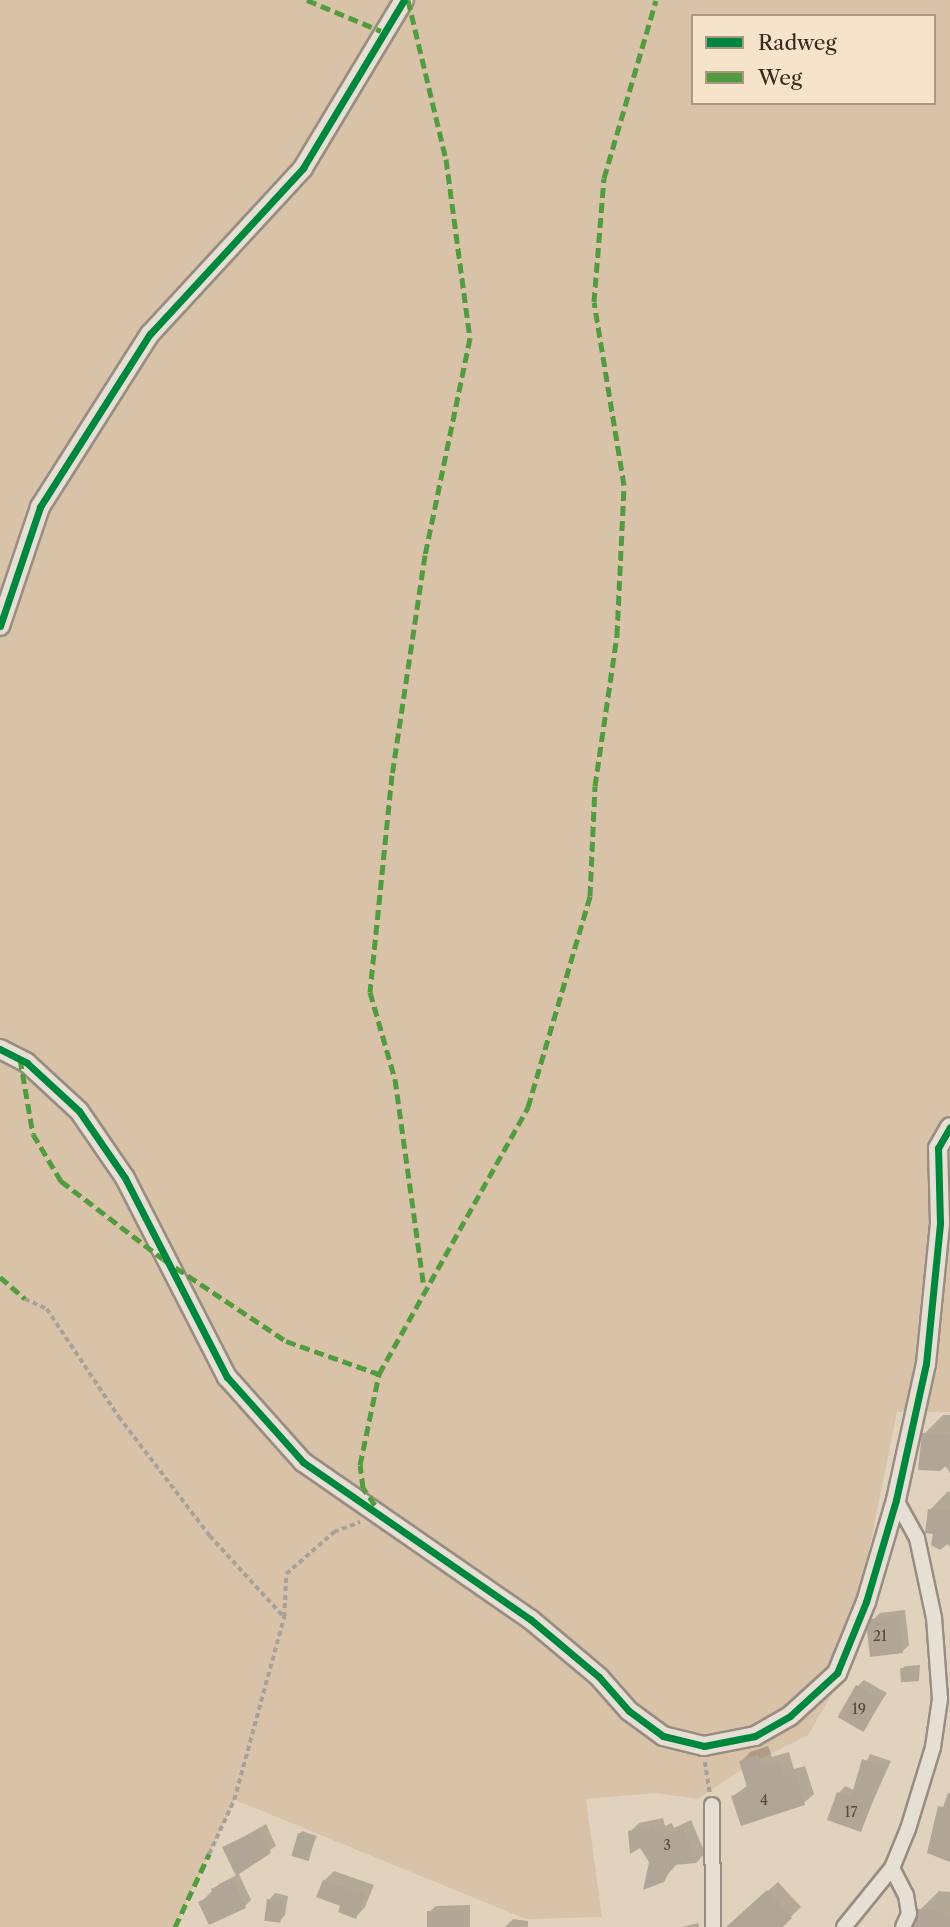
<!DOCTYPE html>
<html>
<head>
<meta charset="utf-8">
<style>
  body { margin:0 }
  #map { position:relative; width:950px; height:1927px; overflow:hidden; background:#e1d2bd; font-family:"Libre Caslon Text",serif }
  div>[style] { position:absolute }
  .green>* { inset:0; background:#d8c3a8 }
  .shadow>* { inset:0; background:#0003 }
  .building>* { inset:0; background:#b1a598; transform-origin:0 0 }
  .path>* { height:3.5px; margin-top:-1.75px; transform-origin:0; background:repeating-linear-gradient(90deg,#a8a198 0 5px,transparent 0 8.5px) }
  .roads { filter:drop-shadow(2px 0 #988d80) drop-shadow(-2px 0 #988d80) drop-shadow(0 2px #988d80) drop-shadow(0 -2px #988d80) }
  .minor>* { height:14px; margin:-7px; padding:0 7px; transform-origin:7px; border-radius:7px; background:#e6dfd4 }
  .tertiary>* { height:18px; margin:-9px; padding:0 9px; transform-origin:9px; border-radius:9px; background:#e6dfd4 }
  .quiet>* { height:5px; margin-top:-2.5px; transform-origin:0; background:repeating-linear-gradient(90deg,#529c3f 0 10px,transparent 0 15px) }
  .cycleway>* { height:7px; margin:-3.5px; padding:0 3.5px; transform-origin:3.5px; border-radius:3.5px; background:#00873e }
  span { translate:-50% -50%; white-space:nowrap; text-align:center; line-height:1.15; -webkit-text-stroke:5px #f5e3ca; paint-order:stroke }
  .number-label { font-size:14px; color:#58473c }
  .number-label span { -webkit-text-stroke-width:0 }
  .legend { position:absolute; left:691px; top:14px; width:245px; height:91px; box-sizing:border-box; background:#f5e3ca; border:2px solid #aa9885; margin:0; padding:9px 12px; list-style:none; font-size:21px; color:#3a281e }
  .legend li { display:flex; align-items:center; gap:14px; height:35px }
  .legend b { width:35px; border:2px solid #aa9885 }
</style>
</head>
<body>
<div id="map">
  <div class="green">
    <i style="clip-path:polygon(evenodd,0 0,950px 0,950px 1412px,897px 1412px,844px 1674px,808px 1735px,752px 1763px,698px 1799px,656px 1793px,586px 1799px,602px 1917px,526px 1919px,235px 1800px,175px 1927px,0 1927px,0 0,693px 16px,934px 16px,934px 103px,693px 103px,693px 16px)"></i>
  </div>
  <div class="shadow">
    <i style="clip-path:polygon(943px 1415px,950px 1415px,950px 1473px,924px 1434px)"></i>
    <i style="clip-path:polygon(948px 1491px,950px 1492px,950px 1547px,935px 1532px,930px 1510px)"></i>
    <i style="clip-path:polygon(905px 1610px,909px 1645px,903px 1651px,873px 1620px,880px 1613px)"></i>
    <i style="clip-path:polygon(920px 1665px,919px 1679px,902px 1669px,905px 1666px)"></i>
    <i style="clip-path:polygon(864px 1680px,887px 1693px,862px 1730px,858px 1686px)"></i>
    <i style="clip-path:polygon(768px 1746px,772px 1757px,789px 1752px,794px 1769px,805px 1766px,814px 1794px,804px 1803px,733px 1796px,748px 1785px,741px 1762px,750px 1752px)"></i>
    <i style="clip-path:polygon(870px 1754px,891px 1761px,860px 1830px,839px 1793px,845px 1786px,854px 1790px)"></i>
    <i style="clip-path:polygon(663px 1818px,665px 1826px,672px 1823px,674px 1828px,691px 1820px,705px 1853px,697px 1862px,678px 1863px,667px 1875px,630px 1832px,639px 1823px)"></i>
    <i style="clip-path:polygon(266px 1824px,276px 1846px,238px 1872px,251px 1900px,245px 1906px,200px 1903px,219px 1884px,237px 1875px,224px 1848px)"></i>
    <i style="clip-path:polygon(302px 1831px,317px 1836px,307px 1859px,299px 1834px)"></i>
    <i style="clip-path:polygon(334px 1871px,374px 1885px,365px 1907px,356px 1917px,324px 1881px)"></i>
    <i style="clip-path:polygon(778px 1882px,801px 1907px,780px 1927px,750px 1927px,751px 1906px)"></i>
    <i style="clip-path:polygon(939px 1891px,950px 1892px,950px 1927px,914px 1927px,920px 1910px)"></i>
    <i style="clip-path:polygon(275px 1893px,288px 1896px,285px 1915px,279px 1922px,269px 1900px)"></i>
    <i style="clip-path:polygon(470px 1905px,470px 1927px,429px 1927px,429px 1912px,436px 1906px)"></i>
    <i style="clip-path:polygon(513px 1919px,528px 1921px,528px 1927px,505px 1927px)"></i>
    <i style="clip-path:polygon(698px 1923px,699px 1927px,682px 1927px)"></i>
  </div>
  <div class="building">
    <i style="clip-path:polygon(922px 1433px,950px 1435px,950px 1463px,940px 1471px,918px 1470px)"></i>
    <i style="clip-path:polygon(928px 1509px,950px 1511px,950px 1542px,940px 1550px,931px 1545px,933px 1534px,925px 1533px)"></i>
    <i style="clip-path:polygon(899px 1615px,903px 1653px,870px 1657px,867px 1630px,871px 1619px)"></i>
    <i style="left:918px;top:1667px;width:14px;height:18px;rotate:86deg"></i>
    <i style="left:856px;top:1685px;width:30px;height:37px;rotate:30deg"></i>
    <i style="clip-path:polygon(758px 1755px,762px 1766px,779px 1761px,784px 1778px,795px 1774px,805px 1805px,741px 1826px,731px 1796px,748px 1790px,739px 1761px)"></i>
    <i style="clip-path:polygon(862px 1759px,886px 1767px,861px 1832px,827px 1820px,837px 1792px,851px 1797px)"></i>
    <i style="clip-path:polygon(948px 1793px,950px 1793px,950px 1862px,927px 1853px,938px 1806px,943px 1807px)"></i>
    <i style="clip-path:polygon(654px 1826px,656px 1833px,663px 1831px,665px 1836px,682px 1827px,697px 1863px,673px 1865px,664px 1882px,643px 1890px,649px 1862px,640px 1848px,630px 1854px,628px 1831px)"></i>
    <i style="clip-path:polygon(260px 1829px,271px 1853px,236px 1876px,222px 1847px)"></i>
    <i style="left:298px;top:1833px;width:18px;height:24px;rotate:16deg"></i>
    <i style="clip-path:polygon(232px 1879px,246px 1908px,209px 1925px,198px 1902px,213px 1895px,211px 1889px)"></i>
    <i style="clip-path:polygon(323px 1880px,365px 1895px,356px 1919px,338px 1912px,340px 1906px,316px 1897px)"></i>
    <i style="clip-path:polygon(767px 1890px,792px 1918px,783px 1927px,726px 1927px)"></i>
    <i style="left:267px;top:1899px;width:16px;height:22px;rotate:7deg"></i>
    <i style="clip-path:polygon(918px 1909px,939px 1911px,950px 1919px,950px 1927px,914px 1927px)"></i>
    <i style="left:427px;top:1911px;width:37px;height:16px"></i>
  </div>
  <div class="path">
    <i style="left:25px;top:1299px;width:24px;rotate:24deg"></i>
    <i style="left:47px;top:1309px;width:130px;rotate:56.3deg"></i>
    <i style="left:119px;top:1417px;width:150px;rotate:52.6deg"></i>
    <i style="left:210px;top:1536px;width:110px;rotate:47.6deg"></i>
    <i style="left:705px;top:1762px;width:31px;rotate:81deg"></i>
    <i style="left:209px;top:1854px;width:60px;rotate:-65.2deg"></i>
    <i style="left:234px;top:1800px;width:190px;rotate:-74.7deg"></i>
    <i style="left:284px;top:1617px;width:43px;rotate:-87.3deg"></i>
    <i style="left:286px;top:1574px;width:64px;rotate:-41.2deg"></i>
    <i style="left:334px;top:1532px;width:28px;rotate:-21deg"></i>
  </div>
  <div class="roads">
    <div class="minor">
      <i style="left:712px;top:1805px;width:122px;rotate:89.5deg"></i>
      <i style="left:892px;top:1868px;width:30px;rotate:63deg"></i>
      <i style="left:906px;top:1895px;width:19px;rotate:81deg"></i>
      <i style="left:909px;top:1914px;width:14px;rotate:115deg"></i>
      <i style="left:844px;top:1927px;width:76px;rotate:-50.9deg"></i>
      <i style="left:892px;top:1868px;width:42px;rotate:-67.7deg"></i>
      <i style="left:908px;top:1829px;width:86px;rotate:-73deg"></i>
      <i style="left:933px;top:1747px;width:49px;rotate:-81.7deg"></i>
      <i style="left:940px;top:1699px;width:81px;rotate:-94.2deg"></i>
      <i style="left:934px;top:1618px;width:82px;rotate:-102deg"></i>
      <i style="left:917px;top:1538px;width:43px;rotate:-118.9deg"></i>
    </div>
    <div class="tertiary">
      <i style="left:0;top:626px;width:126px;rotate:-71.4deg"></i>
      <i style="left:40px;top:507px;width:205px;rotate:-57.6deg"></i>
      <i style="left:150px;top:334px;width:226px;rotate:-47.3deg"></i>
      <i style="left:303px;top:168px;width:196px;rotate:-59deg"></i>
      <i style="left:0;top:1049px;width:30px;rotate:27deg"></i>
      <i style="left:27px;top:1063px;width:71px;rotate:42.7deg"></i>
      <i style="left:79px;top:1111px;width:81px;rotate:55.5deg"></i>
      <i style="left:125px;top:1178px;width:224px;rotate:62.9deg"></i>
      <i style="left:227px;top:1377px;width:114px;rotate:48.2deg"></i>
      <i style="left:303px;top:1462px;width:276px;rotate:34.7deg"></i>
      <i style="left:530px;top:1619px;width:90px;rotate:40deg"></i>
      <i style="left:599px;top:1677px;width:45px;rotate:48.6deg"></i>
      <i style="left:629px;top:1711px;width:42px;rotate:36.3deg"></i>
      <i style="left:663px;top:1736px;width:42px;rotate:13.7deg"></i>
      <i style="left:704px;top:1746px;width:52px;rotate:-11.1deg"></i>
      <i style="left:755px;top:1736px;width:40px;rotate:-29.7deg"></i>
      <i style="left:790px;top:1716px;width:64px;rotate:-42.5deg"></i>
      <i style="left:837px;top:1673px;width:77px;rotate:-67.8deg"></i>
      <i style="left:866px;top:1602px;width:106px;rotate:-73.6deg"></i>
      <i style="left:896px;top:1500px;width:139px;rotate:-77.6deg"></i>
      <i style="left:926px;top:1364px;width:142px;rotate:-84.3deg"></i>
      <i style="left:940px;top:1223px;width:75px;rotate:-91.5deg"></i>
      <i style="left:938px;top:1148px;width:24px;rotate:-60deg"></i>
    </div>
  </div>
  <div class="quiet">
    <i style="left:307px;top:0;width:80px;rotate:22.7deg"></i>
    <i style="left:408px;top:0;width:163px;rotate:76.6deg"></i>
    <i style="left:446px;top:159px;width:181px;rotate:82.4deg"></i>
    <i style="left:470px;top:338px;width:222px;rotate:101.7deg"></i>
    <i style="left:425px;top:555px;width:222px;rotate:98.5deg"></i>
    <i style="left:392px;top:775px;width:218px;rotate:95.8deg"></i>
    <i style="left:370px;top:992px;width:91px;rotate:74deg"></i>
    <i style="left:395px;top:1079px;width:210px;rotate:82.1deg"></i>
    <i style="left:20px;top:1059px;width:76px;rotate:80.2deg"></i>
    <i style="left:33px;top:1134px;width:55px;rotate:59.2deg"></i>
    <i style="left:61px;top:1181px;width:128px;rotate:37.4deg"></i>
    <i style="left:163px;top:1259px;width:148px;rotate:33.7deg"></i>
    <i style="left:286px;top:1341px;width:99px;rotate:19.5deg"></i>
    <i style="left:0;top:1277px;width:33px;rotate:41deg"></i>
    <i style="left:375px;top:1505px;width:21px;rotate:-125deg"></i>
    <i style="left:363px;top:1488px;width:23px;rotate:-97deg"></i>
    <i style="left:360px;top:1465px;width:93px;rotate:-78.2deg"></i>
    <i style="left:379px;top:1374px;width:306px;rotate:-60.8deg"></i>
    <i style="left:528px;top:1107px;width:220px;rotate:-73.6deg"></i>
    <i style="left:590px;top:896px;width:110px;rotate:-87.4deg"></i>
    <i style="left:595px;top:786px;width:153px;rotate:-81.7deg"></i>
    <i style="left:617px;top:635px;width:150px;rotate:-87.3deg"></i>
    <i style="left:624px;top:485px;width:185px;rotate:-99.3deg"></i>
    <i style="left:594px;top:302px;width:124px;rotate:-85.4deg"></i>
    <i style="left:604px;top:178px;width:185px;rotate:-73.7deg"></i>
    <i style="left:175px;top:1927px;width:81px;rotate:-65deg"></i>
  </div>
  <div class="cycleway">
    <i style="left:0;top:626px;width:126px;rotate:-71.4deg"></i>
    <i style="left:40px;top:507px;width:205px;rotate:-57.6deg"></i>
    <i style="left:150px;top:334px;width:226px;rotate:-47.3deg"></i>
    <i style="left:303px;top:168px;width:196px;rotate:-59deg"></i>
    <i style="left:0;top:1049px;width:30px;rotate:27deg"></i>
    <i style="left:27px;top:1063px;width:71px;rotate:42.7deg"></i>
    <i style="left:79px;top:1111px;width:81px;rotate:55.5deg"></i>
    <i style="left:125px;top:1178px;width:224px;rotate:62.9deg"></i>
    <i style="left:227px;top:1377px;width:114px;rotate:48.2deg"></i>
    <i style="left:303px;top:1462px;width:276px;rotate:34.7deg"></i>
    <i style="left:530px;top:1619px;width:90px;rotate:40deg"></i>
    <i style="left:599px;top:1677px;width:45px;rotate:48.6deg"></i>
    <i style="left:629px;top:1711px;width:42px;rotate:36.3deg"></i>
    <i style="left:663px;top:1736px;width:42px;rotate:13.7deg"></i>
    <i style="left:704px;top:1746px;width:52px;rotate:-11.1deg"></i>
    <i style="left:755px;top:1736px;width:40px;rotate:-29.7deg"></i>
    <i style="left:790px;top:1716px;width:64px;rotate:-42.5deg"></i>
    <i style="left:837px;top:1673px;width:77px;rotate:-67.8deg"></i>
    <i style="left:866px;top:1602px;width:106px;rotate:-73.6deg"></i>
    <i style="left:896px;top:1500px;width:139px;rotate:-77.6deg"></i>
    <i style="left:926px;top:1364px;width:142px;rotate:-84.3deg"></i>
    <i style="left:940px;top:1223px;width:75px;rotate:-91.5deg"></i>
    <i style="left:938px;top:1148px;width:24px;rotate:-60deg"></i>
  </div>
  <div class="number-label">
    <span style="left:880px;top:1636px">21</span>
    <span style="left:859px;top:1709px">19</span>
    <span style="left:764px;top:1800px">4</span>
    <span style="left:851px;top:1812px">17</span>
    <span style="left:667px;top:1845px">3</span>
  </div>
  <ul class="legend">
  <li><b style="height:9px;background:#00873e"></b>Radweg</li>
  <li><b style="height:9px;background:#529c3f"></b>Weg</li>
  </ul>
</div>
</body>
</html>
